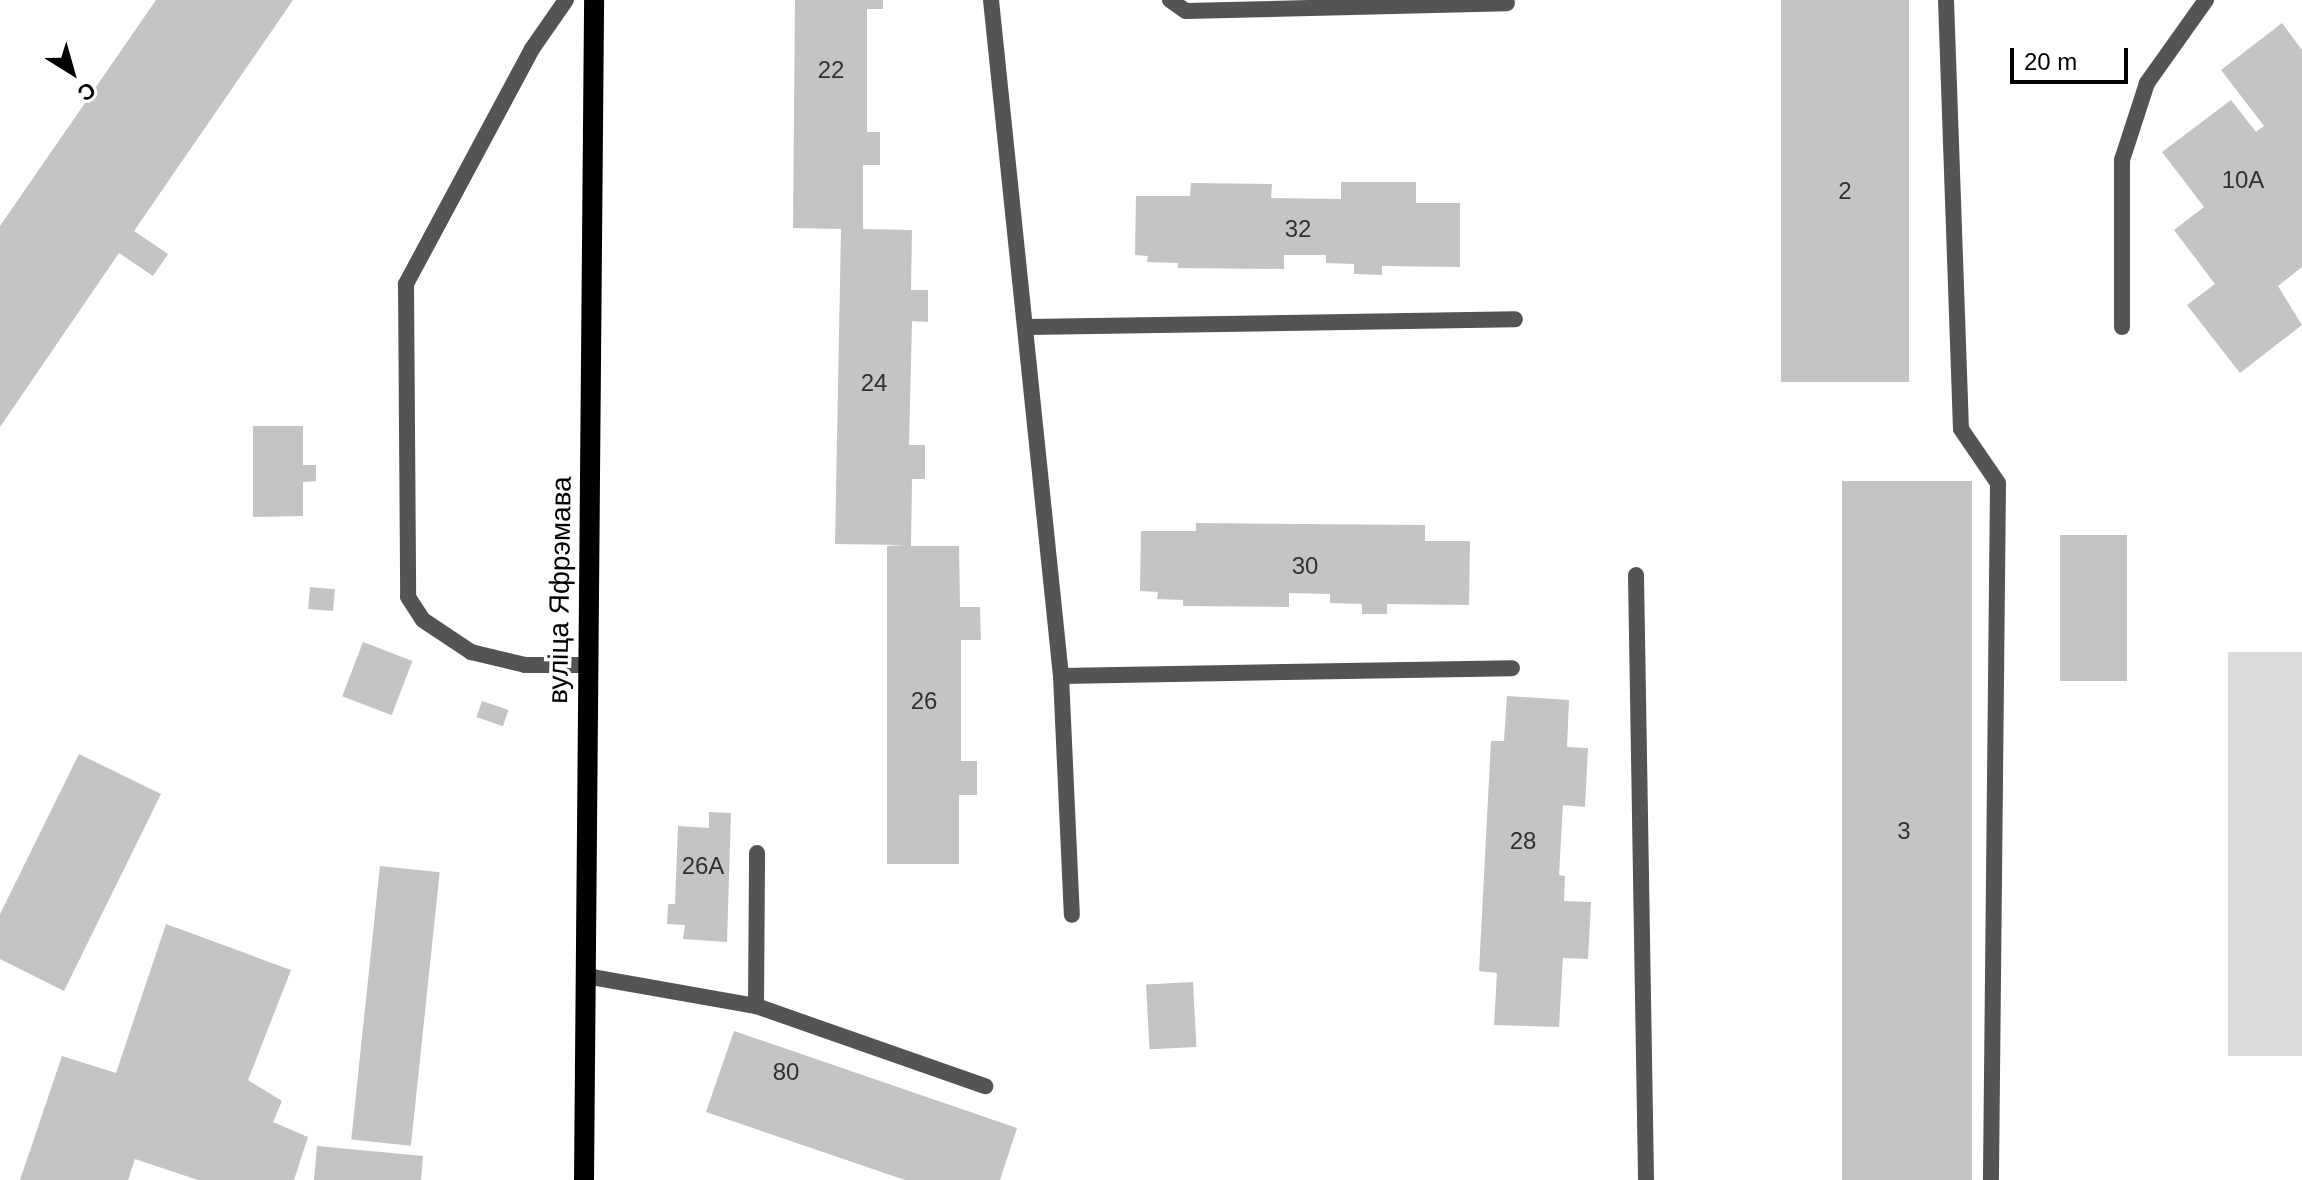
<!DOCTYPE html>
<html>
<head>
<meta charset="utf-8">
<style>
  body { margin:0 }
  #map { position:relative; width:2302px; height:1180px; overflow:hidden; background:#fff; font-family:Arial,sans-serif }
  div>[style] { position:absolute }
  .green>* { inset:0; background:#dbdbdb; transform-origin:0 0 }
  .building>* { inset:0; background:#c4c4c4; transform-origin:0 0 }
  .lane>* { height:16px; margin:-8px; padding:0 8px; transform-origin:8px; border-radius:8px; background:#545454 }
  .primary>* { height:20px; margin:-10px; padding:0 10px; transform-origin:10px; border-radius:10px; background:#000 }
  span { translate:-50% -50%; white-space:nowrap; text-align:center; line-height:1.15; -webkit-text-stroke:7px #fff; paint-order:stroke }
  .number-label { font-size:24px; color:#313131 }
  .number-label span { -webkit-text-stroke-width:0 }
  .street-label { font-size:28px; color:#000 }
  .north { position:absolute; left:32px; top:32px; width:80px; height:80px; -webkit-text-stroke:6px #fff; paint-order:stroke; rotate:143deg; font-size:22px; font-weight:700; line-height:32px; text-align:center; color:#000 }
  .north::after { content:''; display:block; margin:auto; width:28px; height:36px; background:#000; clip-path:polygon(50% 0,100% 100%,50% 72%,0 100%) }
  .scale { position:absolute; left:2010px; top:48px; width:118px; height:36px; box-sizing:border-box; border:4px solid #000; border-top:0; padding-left:10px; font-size:24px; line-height:28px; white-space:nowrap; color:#000; -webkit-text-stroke:6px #fff; paint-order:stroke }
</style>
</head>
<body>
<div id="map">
  <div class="green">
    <i style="left:2228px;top:652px;width:74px;height:404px"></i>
  </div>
  <div class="building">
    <i style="clip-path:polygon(156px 0,293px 0,134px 231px,168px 254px,153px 276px,119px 253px,0 427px,0 226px)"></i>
    <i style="clip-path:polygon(795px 0,883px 0,883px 9px,867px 9px,867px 132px,880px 132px,880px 165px,863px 165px,863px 229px,912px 230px,911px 290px,928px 290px,928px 322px,912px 321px,909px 445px,925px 445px,925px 479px,912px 479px,911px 546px,959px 546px,960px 607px,980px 607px,981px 640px,961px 640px,961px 761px,977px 761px,977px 795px,959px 795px,959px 864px,887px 864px,887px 546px,905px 545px,835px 544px,841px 229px,793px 228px)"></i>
    <i style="left:1781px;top:0;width:128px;height:382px"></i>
    <i style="clip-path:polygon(2282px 23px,2302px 50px,2302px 267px,2278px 286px,2302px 325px,2240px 373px,2187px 305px,2215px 284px,2174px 230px,2204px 207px,2162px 152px,2231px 100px,2256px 132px,2264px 126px,2221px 70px)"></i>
    <i style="clip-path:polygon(1341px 182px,1416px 182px,1416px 203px,1460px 203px,1460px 267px,1382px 266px,1382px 275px,1354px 274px,1354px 264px,1326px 263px,1326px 255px,1284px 255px,1284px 269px,1178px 268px,1178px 263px,1147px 262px,1148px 256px,1135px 255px,1136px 196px,1190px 196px,1191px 183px,1272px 184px,1271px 198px,1341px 199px)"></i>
    <i style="clip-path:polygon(253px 426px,303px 426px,303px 465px,316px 465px,316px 481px,303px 482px,303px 516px,253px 517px)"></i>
    <i style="left:1842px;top:481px;width:130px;height:699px"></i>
    <i style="clip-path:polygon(1196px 523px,1425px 525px,1425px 541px,1470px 541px,1469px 605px,1387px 604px,1387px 614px,1362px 614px,1362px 604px,1330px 603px,1330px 594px,1289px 593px,1289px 607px,1183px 606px,1183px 600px,1157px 599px,1158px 592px,1140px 591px,1141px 531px,1196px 531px)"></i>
    <i style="left:2060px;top:535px;width:67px;height:146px"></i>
    <i style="left:310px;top:587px;width:25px;height:22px;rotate:5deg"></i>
    <i style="left:363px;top:642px;width:53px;height:58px;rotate:21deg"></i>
    <i style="clip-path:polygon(1507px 696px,1569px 700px,1567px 747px,1588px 748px,1585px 807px,1563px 805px,1559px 875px,1565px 876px,1564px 901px,1591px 902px,1588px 959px,1563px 958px,1559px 1027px,1494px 1025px,1497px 973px,1479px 971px,1491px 741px,1504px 741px)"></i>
    <i style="left:482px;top:701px;width:28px;height:17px;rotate:19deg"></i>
    <i style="clip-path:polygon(79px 754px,161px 794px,64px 991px,0 959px,0 914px)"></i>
    <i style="clip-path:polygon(709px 812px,731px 813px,727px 942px,683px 939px,685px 925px,667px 924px,668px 904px,675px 904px,678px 826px,709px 828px)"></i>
    <i style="left:380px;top:866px;width:60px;height:275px;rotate:6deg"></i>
    <i style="clip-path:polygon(166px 924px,291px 970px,248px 1080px,282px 1101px,273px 1122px,308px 1137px,294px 1180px,198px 1180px,135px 1159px,128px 1180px,20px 1180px,62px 1056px,116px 1073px)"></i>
    <i style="left:1193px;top:982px;width:65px;height:47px;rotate:87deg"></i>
    <i style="clip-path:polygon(734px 1031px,1017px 1128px,1000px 1180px,905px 1180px,706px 1112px)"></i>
    <i style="clip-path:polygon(317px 1146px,423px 1156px,421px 1180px,314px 1180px)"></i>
  </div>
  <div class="lane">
    <i style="left:566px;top:0;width:60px;rotate:124.8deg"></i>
    <i style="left:532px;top:49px;width:267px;rotate:118.2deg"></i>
    <i style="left:406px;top:284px;width:313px;rotate:89.6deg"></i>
    <i style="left:408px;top:597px;width:27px;rotate:57deg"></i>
    <i style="left:423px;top:620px;width:58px;rotate:33.7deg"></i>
    <i style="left:471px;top:652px;width:56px;rotate:13.5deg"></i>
    <i style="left:525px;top:665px;width:62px"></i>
    <i style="left:991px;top:0;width:680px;rotate:84.09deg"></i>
    <i style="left:1061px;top:676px;width:239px;rotate:87.4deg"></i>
    <i style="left:1170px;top:0;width:19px;rotate:35deg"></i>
    <i style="left:1186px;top:11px;width:321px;rotate:-1.4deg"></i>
    <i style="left:1946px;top:0;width:429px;rotate:88deg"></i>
    <i style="left:1961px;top:429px;width:65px;rotate:55.6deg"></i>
    <i style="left:1998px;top:483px;width:697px;rotate:90.58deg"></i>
    <i style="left:1028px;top:327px;width:487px;rotate:-0.9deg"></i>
    <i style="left:2122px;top:327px;width:167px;rotate:-90deg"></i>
    <i style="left:2122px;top:160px;width:81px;rotate:-72deg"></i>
    <i style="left:2147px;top:83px;width:102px;rotate:-54.6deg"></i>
    <i style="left:1636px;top:575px;width:605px;rotate:89.05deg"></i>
    <i style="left:1061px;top:676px;width:451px;rotate:-1deg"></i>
    <i style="left:586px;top:976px;width:173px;rotate:10deg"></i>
    <i style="left:756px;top:1006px;width:153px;rotate:-89.6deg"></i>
    <i style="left:756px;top:1006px;width:243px;rotate:19.3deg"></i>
  </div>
  <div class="primary">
    <i style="left:584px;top:1180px;width:1180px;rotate:-89.51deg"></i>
  </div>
  <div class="number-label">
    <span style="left:831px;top:70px">22</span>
    <span style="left:2243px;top:180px">10А</span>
    <span style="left:1845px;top:191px">2</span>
    <span style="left:1298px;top:229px">32</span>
    <span style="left:874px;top:383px">24</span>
    <span style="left:1305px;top:566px">30</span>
    <span style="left:924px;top:701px">26</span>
    <span style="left:1904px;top:831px">3</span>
    <span style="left:1523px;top:841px">28</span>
    <span style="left:703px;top:866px">26А</span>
    <span style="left:786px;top:1072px">80</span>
  </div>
  <div class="street-label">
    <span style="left:560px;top:590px;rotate:-89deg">вуліца Яфрэмава</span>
  </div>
  <div class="north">С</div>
  <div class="scale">20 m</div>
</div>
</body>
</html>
